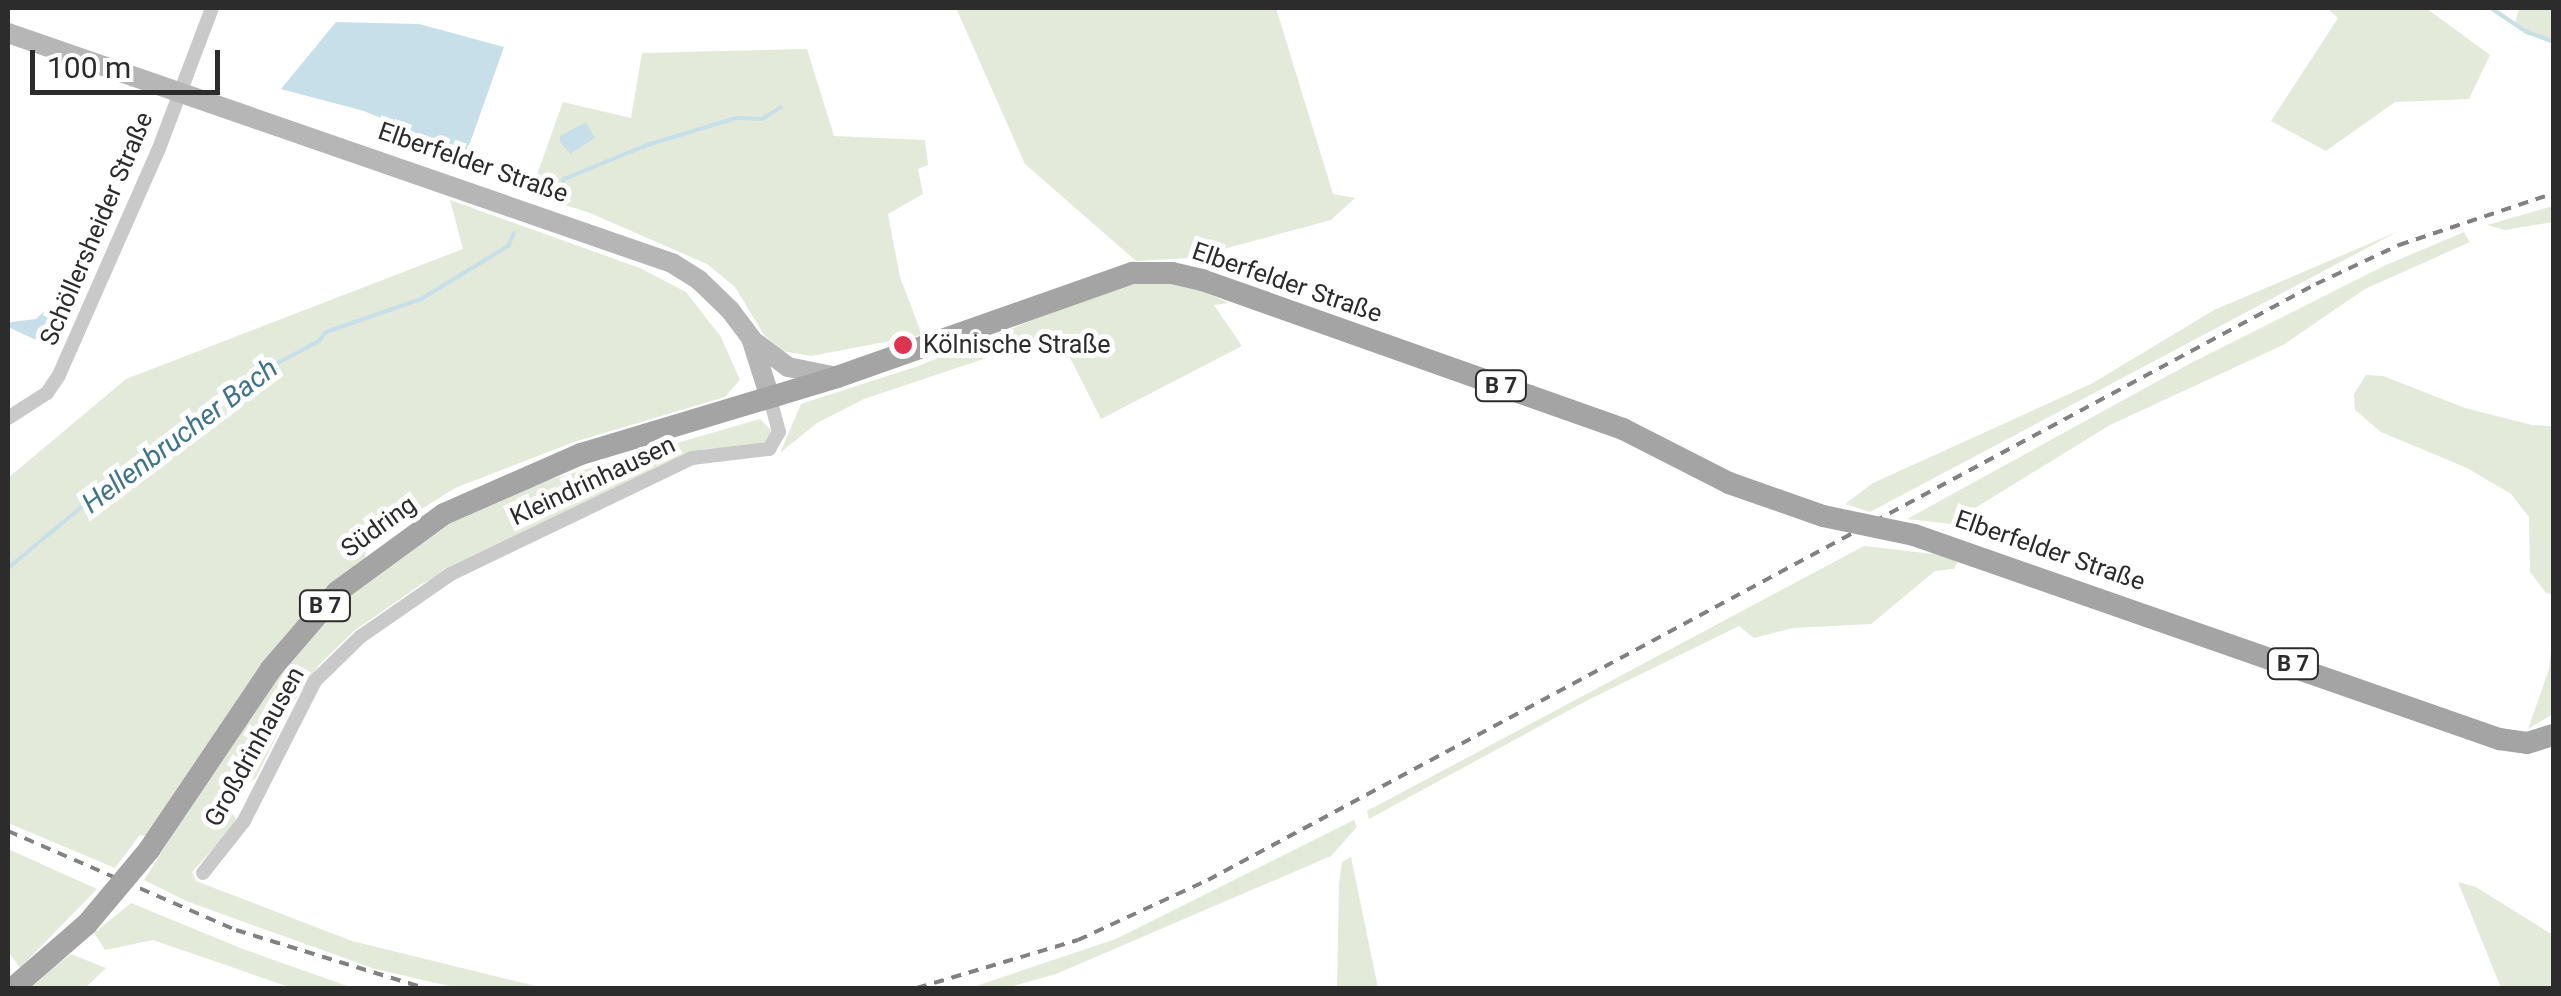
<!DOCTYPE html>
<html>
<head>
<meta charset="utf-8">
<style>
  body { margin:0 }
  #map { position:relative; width:2561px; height:996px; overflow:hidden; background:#fff; font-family:Roboto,sans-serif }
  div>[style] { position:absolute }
  .green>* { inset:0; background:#e4eada }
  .water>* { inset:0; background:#c6dfe9 }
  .stream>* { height:4px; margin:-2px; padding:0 2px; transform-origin:2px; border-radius:2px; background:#c6dfe9 }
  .street>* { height:14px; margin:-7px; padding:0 7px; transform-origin:7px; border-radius:7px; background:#c9c9c9 }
  .secondary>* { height:20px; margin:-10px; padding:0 10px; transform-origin:10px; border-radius:10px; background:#b6b6b6 }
  .primary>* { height:22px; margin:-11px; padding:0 11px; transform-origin:11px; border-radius:11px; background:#a4a4a4 }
  .rail>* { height:4px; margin-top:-2px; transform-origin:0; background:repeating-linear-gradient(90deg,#818181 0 10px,transparent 0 18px) }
  .primary-bridge>* { height:22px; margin:-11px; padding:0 11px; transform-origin:11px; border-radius:11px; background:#a4a4a4 }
  .dots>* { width:28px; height:28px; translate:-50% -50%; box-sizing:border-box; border:5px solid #fff; border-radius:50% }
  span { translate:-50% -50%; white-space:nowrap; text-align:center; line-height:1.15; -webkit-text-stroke:10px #fff; paint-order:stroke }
  .shield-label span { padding:2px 8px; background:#fff; border:2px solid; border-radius:8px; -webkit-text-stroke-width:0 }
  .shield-label { font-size:22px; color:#2c2c2c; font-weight:700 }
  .street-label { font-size:25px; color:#2c2c2c }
  .poi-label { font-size:25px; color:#2c2c2c }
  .left { translate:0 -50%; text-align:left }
  .water-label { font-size:28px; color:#3e758b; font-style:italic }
  .frame { position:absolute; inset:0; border:10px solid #2c2c2c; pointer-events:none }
  .scale { position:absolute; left:30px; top:50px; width:190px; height:45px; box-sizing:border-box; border:5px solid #2c2c2c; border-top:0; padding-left:12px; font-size:30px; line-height:35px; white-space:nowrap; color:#2c2c2c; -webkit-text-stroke:8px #fff; paint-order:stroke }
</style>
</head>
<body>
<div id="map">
  <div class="green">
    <i style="clip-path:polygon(956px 8px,1276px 8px,1333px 194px,1355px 198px,1331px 220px,1190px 258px,1136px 261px,1025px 164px)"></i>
    <i style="clip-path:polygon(2327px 8px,2426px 8px,2490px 55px,2469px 99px,2395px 102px,2326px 151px,2271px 121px,2338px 18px)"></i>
    <i style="clip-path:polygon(2519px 8px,2553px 8px,2553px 41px,2527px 35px,2515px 24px)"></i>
    <i style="clip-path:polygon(807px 49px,834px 136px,925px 140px,928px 165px,918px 169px,923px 194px,888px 214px,900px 277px,922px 335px,811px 356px,782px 351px,764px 335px,735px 287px,707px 264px,590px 213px,530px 194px,563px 102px,631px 118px,642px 53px)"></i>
    <i style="clip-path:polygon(450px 200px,640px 268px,686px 292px,721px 337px,740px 380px,725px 397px,574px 442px,455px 488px,385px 532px,366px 548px,365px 560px,282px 639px,149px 837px,140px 835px,115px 868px,8px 823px,8px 478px,126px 379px,463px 249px)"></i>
    <i style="clip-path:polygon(2553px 206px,2553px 222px,2505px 230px,2487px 225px)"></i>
    <i style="clip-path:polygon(2399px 231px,1870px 512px,1845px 504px,1873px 483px,2091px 384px,2214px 310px)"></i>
    <i style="clip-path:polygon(2464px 232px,2470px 242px,2365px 289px,2283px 345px,2110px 425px,1967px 513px,1969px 526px,1907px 519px,2189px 364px,2384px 266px)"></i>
    <i style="clip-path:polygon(1146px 281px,1183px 283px,1229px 303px,1214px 305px,1242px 346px,1101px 419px,1058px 334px,864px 399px,817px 423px,780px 453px,801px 404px,918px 366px,1103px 292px)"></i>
    <i style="clip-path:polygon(2366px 375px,2383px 376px,2465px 408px,2532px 425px,2553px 426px,2553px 594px,2546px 593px,2530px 572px,2529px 517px,2511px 494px,2467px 468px,2381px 432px,2355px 410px,2354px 394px)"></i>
    <i style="clip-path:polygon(760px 419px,771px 430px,769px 440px,757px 446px,703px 449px,581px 504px,422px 584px,354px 631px,319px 665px,291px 706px,256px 778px,229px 794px,228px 806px,238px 822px,192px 872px,196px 881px,352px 941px,544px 988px,458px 988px,375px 969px,186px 901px,144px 880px,268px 684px,334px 609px,403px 549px,500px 494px)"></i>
    <i style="clip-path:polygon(1864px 546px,1960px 557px,1954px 569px,1935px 571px,1871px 624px,1793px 628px,1754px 638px,1739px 626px,1586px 701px,1369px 819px,1367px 811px)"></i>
    <i style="clip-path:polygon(2553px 635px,2553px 714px,2528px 729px,2549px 669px)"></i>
    <i style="clip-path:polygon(1354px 820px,1357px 827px,1331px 856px,1056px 974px,1006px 988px,970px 988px,1116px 939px)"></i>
    <i style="clip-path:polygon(8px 849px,97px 889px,20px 968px,8px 951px)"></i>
    <i style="clip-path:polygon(1351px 857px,1378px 988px,1337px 988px,1339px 884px,1342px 862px)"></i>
    <i style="clip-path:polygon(2458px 882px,2476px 887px,2553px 935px,2553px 988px,2501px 988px)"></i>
    <i style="clip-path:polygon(131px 903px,243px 949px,353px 988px,292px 988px,153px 940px,105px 950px,94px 933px)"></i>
    <i style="clip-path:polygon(71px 954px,106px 968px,85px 988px,25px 988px)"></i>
  </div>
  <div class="water">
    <i style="clip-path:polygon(336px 22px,419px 24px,504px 47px,466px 154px,364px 111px,281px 89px)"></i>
    <i style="clip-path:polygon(586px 122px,595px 138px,570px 154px,560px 142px,560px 136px)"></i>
    <i style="clip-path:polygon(48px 308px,58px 311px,44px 339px,34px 339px,8px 327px,11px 322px,36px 319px)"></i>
  </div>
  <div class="stream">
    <i style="left:2491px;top:8px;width:41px;rotate:34.1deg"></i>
    <i style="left:2525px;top:31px;width:31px;rotate:21deg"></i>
    <i style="left:559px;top:190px;width:12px;rotate:-66deg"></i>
    <i style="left:564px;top:179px;width:90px;rotate:-22.3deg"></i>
    <i style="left:647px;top:145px;width:93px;rotate:-16.9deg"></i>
    <i style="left:736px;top:118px;width:26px;rotate:2deg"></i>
    <i style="left:762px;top:119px;width:22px;rotate:-32deg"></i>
    <i style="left:8px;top:568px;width:138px;rotate:-39.7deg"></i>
    <i style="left:114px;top:480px;width:171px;rotate:-36.9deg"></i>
    <i style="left:251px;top:377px;width:77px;rotate:-27.9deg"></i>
    <i style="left:319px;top:341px;width:11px;rotate:-52deg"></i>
    <i style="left:326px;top:332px;width:101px;rotate:-19.2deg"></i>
    <i style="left:421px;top:299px;width:102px;rotate:-31.3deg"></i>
    <i style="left:508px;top:246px;width:14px;rotate:-65deg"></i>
  </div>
  <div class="street">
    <i style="left:8px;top:418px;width:46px;rotate:-32.7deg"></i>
    <i style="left:47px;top:393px;width:22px;rotate:-56deg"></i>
    <i style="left:59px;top:375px;width:245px;rotate:-66.2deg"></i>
    <i style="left:158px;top:151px;width:153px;rotate:-69.3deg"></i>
    <i style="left:203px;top:873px;width:66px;rotate:-51.7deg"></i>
    <i style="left:244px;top:821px;width:157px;rotate:-63.1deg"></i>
    <i style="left:315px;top:681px;width:63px;rotate:-44.4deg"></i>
    <i style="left:360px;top:637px;width:111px;rotate:-34.7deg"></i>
    <i style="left:451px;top:574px;width:267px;rotate:-25.7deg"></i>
    <i style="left:692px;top:458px;width:78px;rotate:-6.7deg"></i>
    <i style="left:769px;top:449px;width:20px;rotate:-60deg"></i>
    <i style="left:779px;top:432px;width:35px;rotate:-105deg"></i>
  </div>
  <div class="secondary">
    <i style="left:8px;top:33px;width:703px;rotate:19.11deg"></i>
    <i style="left:672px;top:263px;width:32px;rotate:32deg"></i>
    <i style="left:699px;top:280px;width:43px;rotate:44.1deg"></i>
    <i style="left:730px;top:310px;width:35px;rotate:53deg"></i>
    <i style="left:751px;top:338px;width:63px;rotate:72.4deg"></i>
    <i style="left:752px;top:340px;width:45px;rotate:36.9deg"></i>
    <i style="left:788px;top:367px;width:50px;rotate:11.5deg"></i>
  </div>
  <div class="primary">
    <i style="left:1914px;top:535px;width:620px;rotate:19.22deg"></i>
    <i style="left:2499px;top:739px;width:28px;rotate:8deg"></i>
    <i style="left:2527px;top:743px;width:28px;rotate:-17deg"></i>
    <i style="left:149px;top:850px;width:218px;rotate:-56deg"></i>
    <i style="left:271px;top:669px;width:101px;rotate:-49.4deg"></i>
    <i style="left:337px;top:592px;width:132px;rotate:-36.1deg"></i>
    <i style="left:444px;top:514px;width:150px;rotate:-23.7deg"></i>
    <i style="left:581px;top:454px;width:267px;rotate:-16.7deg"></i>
    <i style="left:837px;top:377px;width:314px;rotate:-19.4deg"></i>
    <i style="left:1133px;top:273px;width:39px"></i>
    <i style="left:1172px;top:273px;width:31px;rotate:13deg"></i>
    <i style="left:1202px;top:280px;width:447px;rotate:19.5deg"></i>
    <i style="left:1623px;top:429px;width:119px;rotate:27deg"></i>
    <i style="left:1729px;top:483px;width:100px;rotate:19.3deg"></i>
    <i style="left:13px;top:988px;width:98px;rotate:-40.9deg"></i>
  </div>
  <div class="rail">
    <i style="left:8px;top:831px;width:249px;rotate:23.5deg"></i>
    <i style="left:236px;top:930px;width:198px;rotate:17.1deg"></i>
    <i style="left:917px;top:988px;width:168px;rotate:-16.6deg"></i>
    <i style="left:1078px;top:940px;width:143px;rotate:-24.8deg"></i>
    <i style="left:1208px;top:880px;width:1258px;rotate:-28.28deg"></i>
    <i style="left:2316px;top:284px;width:92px;rotate:-25.2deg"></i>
    <i style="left:2399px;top:245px;width:163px;rotate:-18.5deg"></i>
  </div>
  <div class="primary-bridge">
    <i style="left:1823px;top:516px;width:93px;rotate:11.8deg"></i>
    <i style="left:87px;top:924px;width:97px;rotate:-50deg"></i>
  </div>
  <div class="dots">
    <i style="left:903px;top:345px;background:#df3351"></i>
  </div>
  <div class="shield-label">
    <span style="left:1501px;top:386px">B 7</span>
    <span style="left:325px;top:606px">B 7</span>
    <span style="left:2293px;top:664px">B 7</span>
  </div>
  <div class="street-label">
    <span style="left:473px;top:163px;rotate:19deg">Elberfelder Straße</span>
    <span style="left:97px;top:229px;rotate:-67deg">Schöllersheider Straße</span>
    <span style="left:1287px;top:283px;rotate:19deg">Elberfelder Straße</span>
    <span style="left:593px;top:481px;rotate:-25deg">Kleindrinhausen</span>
    <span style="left:379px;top:527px;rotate:-36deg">Südring</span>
    <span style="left:2050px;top:551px;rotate:19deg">Elberfelder Straße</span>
    <span style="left:255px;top:747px;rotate:-61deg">Großdrinhausen</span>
  </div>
  <div class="poi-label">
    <span class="left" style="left:923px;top:345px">Kölnische Straße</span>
  </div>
  <div class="water-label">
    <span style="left:180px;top:436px;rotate:-37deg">Hellenbrucher Bach</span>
  </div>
  <div class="frame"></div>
  <div class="scale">100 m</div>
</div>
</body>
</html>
